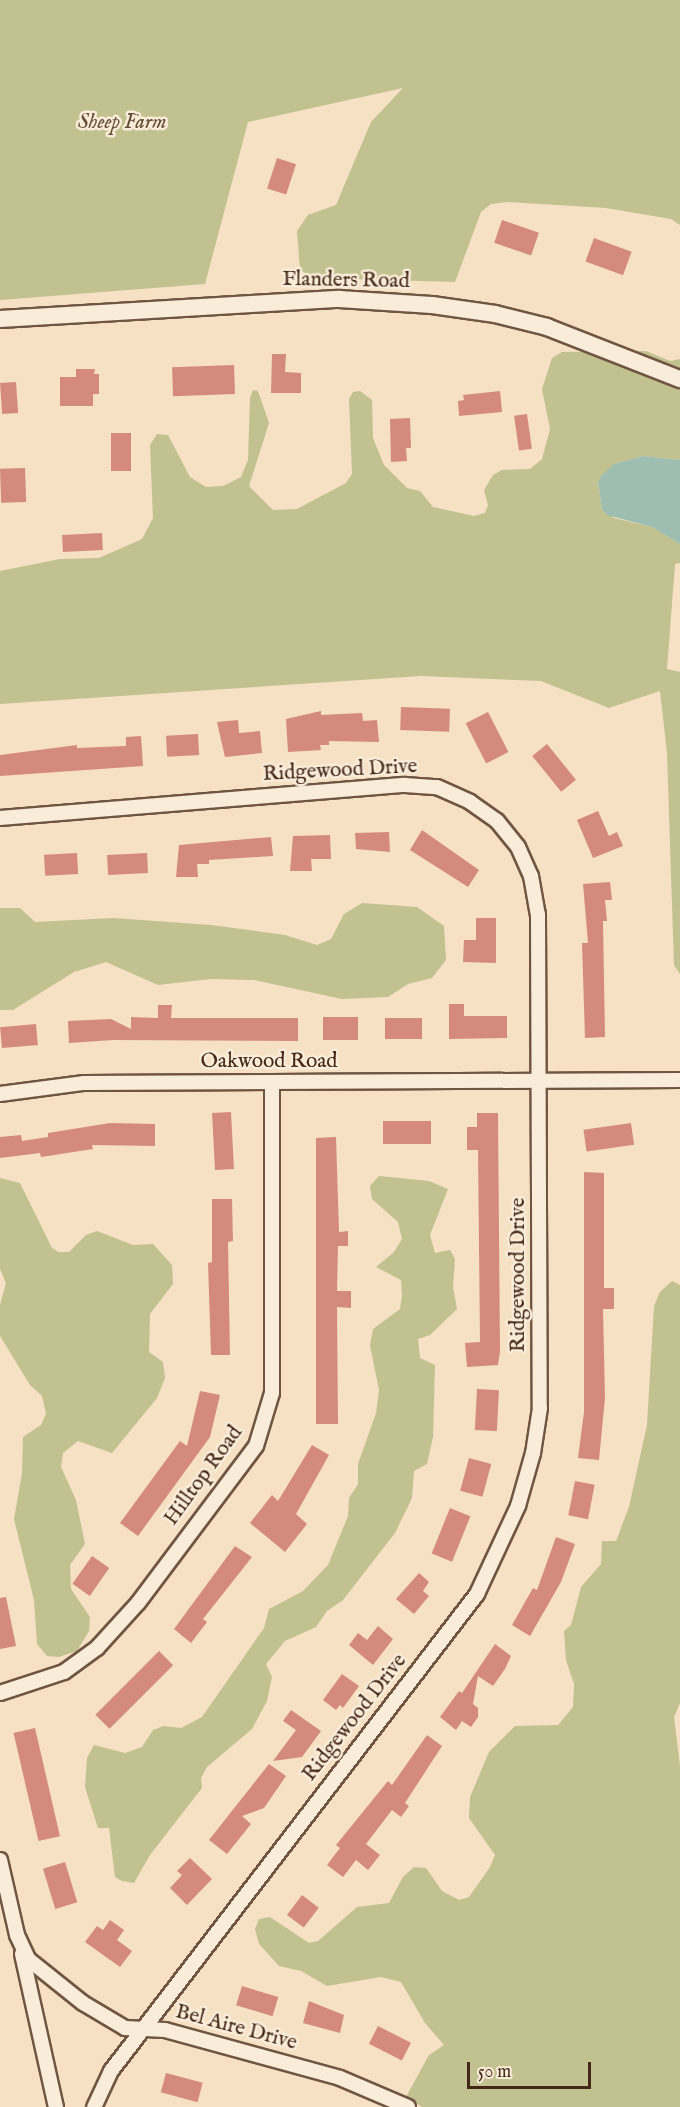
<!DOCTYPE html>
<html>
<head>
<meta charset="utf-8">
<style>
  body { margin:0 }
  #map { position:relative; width:680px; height:2107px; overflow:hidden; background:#f6e1c4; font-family:"IM FELL English",serif }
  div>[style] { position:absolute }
  .green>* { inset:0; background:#c2c190 }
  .water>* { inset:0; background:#9dbeb1 }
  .building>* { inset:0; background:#d48b7e; transform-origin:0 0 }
  .roads { filter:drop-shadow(2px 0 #705642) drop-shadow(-2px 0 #705642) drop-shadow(0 2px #705642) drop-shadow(0 -2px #705642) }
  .minor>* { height:14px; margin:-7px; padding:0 7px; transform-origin:7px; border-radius:7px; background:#f9ecd9 }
  .tertiary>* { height:16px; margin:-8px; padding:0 8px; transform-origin:8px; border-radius:8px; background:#f9ecd9 }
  span { translate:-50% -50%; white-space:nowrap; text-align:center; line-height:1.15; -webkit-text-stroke:5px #f9ecd9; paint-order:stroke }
  .park-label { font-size:21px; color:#644e35; font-style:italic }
  .street-label { font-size:21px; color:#442717 }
  .scale { position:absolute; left:467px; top:2062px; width:124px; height:27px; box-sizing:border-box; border:3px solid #442717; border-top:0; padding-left:8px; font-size:18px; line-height:21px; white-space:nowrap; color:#442717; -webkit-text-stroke:4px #f9ecd9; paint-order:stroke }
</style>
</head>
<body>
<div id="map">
  <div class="green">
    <i style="clip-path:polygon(0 0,680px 0,680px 225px,671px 219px,606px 208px,507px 202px,491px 204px,481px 212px,455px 282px,314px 278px,300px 270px,297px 231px,308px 215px,336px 205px,371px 122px,403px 88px,248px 122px,205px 284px,0 300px)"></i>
    <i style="clip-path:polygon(646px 351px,670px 361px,680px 359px,680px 460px,643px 456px,614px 464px,598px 483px,602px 509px,614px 518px,652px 527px,680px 544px,680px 563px,675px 564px,667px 669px,680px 672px,680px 974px,674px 965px,667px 753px,660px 691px,609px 708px,541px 681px,421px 676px,0 704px,0 571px,60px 559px,99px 558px,142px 539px,153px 518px,150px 445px,157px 434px,168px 435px,190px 477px,206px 487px,223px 486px,241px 477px,248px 460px,250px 398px,253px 390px,258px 391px,269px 423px,249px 486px,273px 510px,297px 509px,346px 483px,352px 474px,349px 399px,353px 392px,360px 391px,372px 400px,373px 438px,384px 465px,407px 488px,420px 491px,433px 507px,474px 516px,485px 513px,488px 505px,484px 490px,493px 475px,502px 470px,530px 469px,542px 459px,550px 429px,542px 389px,552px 358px,562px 352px)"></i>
    <i style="clip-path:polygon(362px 903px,417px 907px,444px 926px,446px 960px,432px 978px,408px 984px,388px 997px,342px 999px,254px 980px,211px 979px,158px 985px,106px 962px,74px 972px,13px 1010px,0 1010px,0 908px,20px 908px,35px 922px,113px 918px,211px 925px,285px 935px,317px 945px,331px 939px,344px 914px)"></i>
    <i style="clip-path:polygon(379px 1176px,429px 1181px,448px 1189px,430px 1235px,435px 1253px,450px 1250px,455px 1259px,453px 1287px,457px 1309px,430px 1335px,418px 1339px,420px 1358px,435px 1365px,433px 1437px,427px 1464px,414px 1471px,412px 1498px,395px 1533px,343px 1600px,327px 1611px,316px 1627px,285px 1641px,266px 1664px,272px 1677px,267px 1701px,252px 1729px,207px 1767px,201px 1778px,202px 1788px,150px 1855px,134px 1883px,122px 1881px,115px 1877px,109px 1828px,98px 1828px,85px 1787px,87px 1758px,94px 1745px,125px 1753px,142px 1747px,153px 1730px,164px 1726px,181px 1728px,202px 1717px,264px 1628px,269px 1609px,303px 1591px,328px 1565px,348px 1516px,349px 1498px,358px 1484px,358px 1464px,376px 1413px,379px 1390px,370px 1345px,373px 1329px,400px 1309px,402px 1296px,401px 1280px,376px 1267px,394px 1252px,402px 1239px,398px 1222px,372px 1199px,370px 1186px)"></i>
    <i style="clip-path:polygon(0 1178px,20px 1183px,52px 1248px,59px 1252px,69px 1252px,86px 1235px,97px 1231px,133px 1245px,153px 1244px,172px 1265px,173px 1284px,150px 1314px,149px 1352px,163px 1362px,165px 1378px,157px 1398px,112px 1453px,78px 1441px,63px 1453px,61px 1467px,76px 1500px,85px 1544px,70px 1565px,71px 1589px,90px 1617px,89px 1631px,77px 1651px,59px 1657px,47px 1656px,37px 1644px,34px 1600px,14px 1519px,22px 1473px,23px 1437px,41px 1425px,46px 1414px,42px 1396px,30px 1385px,0 1336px,0 1305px,6px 1283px,0 1269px)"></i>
    <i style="clip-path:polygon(672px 1281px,680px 1285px,680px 1703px,674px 1717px,680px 1766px,680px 2107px,422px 2107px,406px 2097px,429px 2055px,444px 2045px,425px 2023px,401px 1982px,381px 1977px,327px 1986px,301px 1971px,279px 1966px,259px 1944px,255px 1929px,259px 1919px,270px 1917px,309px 1943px,318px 1941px,357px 1907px,389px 1903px,403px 1877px,414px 1867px,426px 1868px,442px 1891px,459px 1900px,469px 1897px,490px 1867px,495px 1855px,469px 1818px,470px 1797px,489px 1752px,515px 1726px,558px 1725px,573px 1707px,574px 1684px,566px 1660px,564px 1631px,571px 1625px,581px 1587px,601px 1564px,602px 1541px,616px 1541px,629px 1507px,647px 1425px,654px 1306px,660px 1292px)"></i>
  </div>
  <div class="water">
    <i style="clip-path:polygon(643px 456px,680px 460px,680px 544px,652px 527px,607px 515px,602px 509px,598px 483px,601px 476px,614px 464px)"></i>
  </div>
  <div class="building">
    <i style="left:277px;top:158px;width:20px;height:32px;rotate:18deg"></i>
    <i style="left:502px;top:220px;width:39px;height:24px;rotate:19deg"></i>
    <i style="left:594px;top:238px;width:40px;height:25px;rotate:20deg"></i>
    <i style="clip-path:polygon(272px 354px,286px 354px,285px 372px,301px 373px,301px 393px,271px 393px)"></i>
    <i style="left:234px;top:365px;width:29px;height:62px;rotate:88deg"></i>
    <i style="clip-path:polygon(76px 369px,95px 369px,94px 374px,99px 374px,99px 394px,93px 394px,93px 406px,60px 406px,60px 377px,76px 377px)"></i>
    <i style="left:16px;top:382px;width:31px;height:16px;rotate:86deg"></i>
    <i style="clip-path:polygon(500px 391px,502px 412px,459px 416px,458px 401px,464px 400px,463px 395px)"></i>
    <i style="left:527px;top:414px;width:35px;height:13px;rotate:82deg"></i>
    <i style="clip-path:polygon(410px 418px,411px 448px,406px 448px,407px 461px,391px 462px,390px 419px)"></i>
    <i style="left:111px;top:433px;width:20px;height:38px"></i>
    <i style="left:25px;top:468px;width:34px;height:25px;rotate:88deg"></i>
    <i style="left:102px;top:533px;width:17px;height:40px;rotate:87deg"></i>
    <i style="left:401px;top:707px;width:49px;height:23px;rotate:2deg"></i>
    <i style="clip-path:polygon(321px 711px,321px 715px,362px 713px,363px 721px,377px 720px,379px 742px,329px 741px,329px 745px,320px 745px,321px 750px,288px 752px,286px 719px)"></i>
    <i style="left:488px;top:712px;width:45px;height:25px;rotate:63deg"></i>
    <i style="clip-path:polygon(238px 720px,239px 733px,260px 731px,262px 753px,225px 757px,217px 722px)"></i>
    <i style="left:198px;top:734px;width:21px;height:32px;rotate:87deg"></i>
    <i style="clip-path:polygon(141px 736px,143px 766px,0 776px,0 755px,77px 745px,77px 748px,126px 746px,126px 737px)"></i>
    <i style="left:547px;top:744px;width:46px;height:19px;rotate:51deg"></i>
    <i style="clip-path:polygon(598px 811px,609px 836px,617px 832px,623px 846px,593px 858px,577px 820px)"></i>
    <i style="clip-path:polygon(422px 830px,479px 870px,468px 887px,410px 850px)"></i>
    <i style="clip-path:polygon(389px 832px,390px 852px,356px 849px,355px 833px)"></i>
    <i style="clip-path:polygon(330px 835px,331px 859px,311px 859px,312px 871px,290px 871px,293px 836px)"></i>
    <i style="clip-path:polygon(271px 837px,273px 856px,209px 860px,209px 864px,197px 864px,198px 877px,176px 877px,179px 845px)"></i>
    <i style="left:77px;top:853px;width:21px;height:33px;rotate:87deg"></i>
    <i style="left:147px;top:853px;width:20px;height:40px;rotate:87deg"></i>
    <i style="clip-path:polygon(610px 882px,612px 900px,605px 900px,607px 921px,603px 921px,605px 1037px,585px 1038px,582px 943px,588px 943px,583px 884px)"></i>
    <i style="clip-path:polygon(476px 918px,496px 918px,496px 963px,463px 962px,464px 940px,476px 940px)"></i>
    <i style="clip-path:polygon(449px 1004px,464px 1004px,464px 1016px,507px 1016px,507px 1038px,449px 1039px)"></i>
    <i style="clip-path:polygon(158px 1005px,172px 1005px,171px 1018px,298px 1018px,298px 1041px,113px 1040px,69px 1043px,68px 1021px,111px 1019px,131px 1029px,131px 1017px,158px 1018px)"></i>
    <i style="left:358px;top:1017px;width:23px;height:35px;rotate:90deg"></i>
    <i style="left:385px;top:1018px;width:37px;height:21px"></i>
    <i style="left:36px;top:1024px;width:21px;height:36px;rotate:85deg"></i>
    <i style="left:231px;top:1112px;width:57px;height:19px;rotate:87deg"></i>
    <i style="clip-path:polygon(477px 1113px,498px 1113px,500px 1352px,498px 1365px,467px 1367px,465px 1343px,480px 1342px,478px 1150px,467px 1150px,467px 1127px,477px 1127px)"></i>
    <i style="left:431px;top:1121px;width:23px;height:48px;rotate:90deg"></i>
    <i style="clip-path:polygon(110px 1123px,155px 1124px,155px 1146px,92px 1145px,93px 1149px,41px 1157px,40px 1153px,0 1158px,0 1137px,21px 1135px,22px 1141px,48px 1137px,48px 1133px)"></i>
    <i style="left:631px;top:1123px;width:22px;height:48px;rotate:82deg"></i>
    <i style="clip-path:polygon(336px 1137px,339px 1232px,348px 1231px,348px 1246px,338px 1246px,337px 1291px,351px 1291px,351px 1308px,337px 1307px,338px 1424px,316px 1424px,316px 1138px)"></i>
    <i style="clip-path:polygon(584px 1172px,604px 1173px,604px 1288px,614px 1288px,614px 1309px,603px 1309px,605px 1398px,599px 1460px,578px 1458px,584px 1412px)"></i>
    <i style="clip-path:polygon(212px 1199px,232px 1199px,233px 1241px,228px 1242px,230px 1355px,211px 1355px,208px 1263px,212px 1262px)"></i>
    <i style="left:477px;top:1389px;width:22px;height:41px;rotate:3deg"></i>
    <i style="clip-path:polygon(200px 1391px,220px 1395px,210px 1437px,138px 1536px,120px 1523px,180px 1441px,187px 1446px)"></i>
    <i style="clip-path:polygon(312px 1445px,329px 1455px,296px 1514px,307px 1524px,285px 1552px,250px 1523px,272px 1495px,278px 1501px)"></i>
    <i style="left:469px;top:1458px;width:23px;height:34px;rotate:15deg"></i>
    <i style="left:575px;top:1481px;width:20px;height:35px;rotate:11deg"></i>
    <i style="left:450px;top:1508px;width:22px;height:49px;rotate:22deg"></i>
    <i style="clip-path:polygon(556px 1537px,575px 1544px,561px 1582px,530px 1636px,512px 1625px,533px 1588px,537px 1590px)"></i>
    <i style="clip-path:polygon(235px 1546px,252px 1557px,203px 1619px,207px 1622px,191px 1643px,174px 1629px)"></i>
    <i style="left:92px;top:1556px;width:21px;height:34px;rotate:35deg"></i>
    <i style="clip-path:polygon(419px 1573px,429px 1582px,423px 1591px,429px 1596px,414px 1614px,396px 1599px)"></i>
    <i style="clip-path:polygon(6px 1597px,16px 1646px,0 1649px,0 1598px)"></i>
    <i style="clip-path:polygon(378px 1626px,393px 1639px,373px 1665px,349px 1645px,358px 1633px,367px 1640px)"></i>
    <i style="clip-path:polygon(495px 1644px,511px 1656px,505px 1669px,493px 1686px,478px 1676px,473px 1704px,478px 1708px,478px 1717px,471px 1727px,462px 1721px,456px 1730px,440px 1717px,459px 1691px,462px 1693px)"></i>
    <i style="left:159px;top:1651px;width:20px;height:90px;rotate:45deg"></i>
    <i style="clip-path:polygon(342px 1674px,359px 1686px,343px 1708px,340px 1705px,336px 1710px,323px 1700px)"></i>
    <i style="clip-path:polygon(291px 1710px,321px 1731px,302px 1757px,273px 1761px,296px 1730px,283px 1721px)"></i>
    <i style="left:35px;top:1728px;width:111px;height:22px;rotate:77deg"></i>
    <i style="clip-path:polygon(427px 1735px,442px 1746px,405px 1803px,409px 1806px,401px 1817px,392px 1810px,366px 1844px,380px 1855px,368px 1870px,356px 1860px,343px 1877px,327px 1865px,340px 1848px,336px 1845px,388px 1781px,392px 1785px)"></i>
    <i style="clip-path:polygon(269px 1764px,286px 1776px,264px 1808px,242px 1816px,251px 1824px,227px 1854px,209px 1840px)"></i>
    <i style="clip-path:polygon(190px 1858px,212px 1879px,187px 1905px,170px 1888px,182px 1875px,177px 1871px)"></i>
    <i style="left:65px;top:1862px;width:42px;height:23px;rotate:73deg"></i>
    <i style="left:302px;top:1895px;width:21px;height:25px;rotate:37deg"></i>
    <i style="clip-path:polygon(110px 1920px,124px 1930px,117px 1940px,132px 1951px,120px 1967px,85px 1942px,97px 1926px,103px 1930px)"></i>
    <i style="left:242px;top:1986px;width:38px;height:20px;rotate:17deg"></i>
    <i style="clip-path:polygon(309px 2001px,344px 2015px,340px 2033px,303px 2023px)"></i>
    <i style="left:378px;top:2026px;width:37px;height:20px;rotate:27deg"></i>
    <i style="left:166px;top:2073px;width:38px;height:20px;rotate:15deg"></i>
  </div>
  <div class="roads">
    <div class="minor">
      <i style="left:0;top:818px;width:406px;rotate:-4.7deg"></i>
      <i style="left:405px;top:785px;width:32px;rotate:4deg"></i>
      <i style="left:437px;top:787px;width:36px;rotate:24deg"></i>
      <i style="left:470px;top:802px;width:33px;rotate:35deg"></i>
      <i style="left:497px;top:821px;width:33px;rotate:51deg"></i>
      <i style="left:518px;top:847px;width:32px;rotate:66deg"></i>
      <i style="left:531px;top:876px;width:39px;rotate:80deg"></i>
      <i style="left:538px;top:914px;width:494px;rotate:89.8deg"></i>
      <i style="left:540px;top:1408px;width:46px;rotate:98.8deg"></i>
      <i style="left:533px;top:1453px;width:55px;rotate:105.8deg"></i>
      <i style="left:518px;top:1506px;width:97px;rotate:115deg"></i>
      <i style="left:477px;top:1594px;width:601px;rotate:127.5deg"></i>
      <i style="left:111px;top:2071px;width:40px;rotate:115deg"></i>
      <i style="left:0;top:1094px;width:85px;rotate:-7.5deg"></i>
      <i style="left:84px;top:1083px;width:596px;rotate:-0.29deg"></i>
      <i style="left:0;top:1693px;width:67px;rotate:-18.2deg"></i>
      <i style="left:64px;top:1672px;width:41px;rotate:-36deg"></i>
      <i style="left:97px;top:1648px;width:61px;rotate:-47.7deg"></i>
      <i style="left:138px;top:1603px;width:196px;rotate:-53.1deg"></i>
      <i style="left:256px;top:1446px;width:55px;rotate:-73.2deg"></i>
      <i style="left:272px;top:1393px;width:309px;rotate:-90deg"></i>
      <i style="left:0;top:1860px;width:77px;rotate:77.2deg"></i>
      <i style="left:17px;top:1935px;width:26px;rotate:65deg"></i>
      <i style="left:28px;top:1959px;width:70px;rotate:38.7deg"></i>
      <i style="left:83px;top:2003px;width:49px;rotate:30.8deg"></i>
      <i style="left:125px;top:2028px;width:40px;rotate:2.9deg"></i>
      <i style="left:165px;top:2030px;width:181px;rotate:15.3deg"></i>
      <i style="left:340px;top:2078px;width:74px;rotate:23.1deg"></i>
      <i style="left:22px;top:1954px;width:157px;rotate:77.5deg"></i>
    </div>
    <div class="tertiary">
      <i style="left:0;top:319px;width:340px;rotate:-3.4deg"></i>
      <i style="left:339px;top:299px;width:93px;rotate:3.7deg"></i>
      <i style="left:432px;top:305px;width:64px;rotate:8.1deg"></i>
      <i style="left:495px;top:314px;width:54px;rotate:14deg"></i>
      <i style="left:547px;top:327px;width:143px;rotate:21.4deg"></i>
    </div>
  </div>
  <div class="park-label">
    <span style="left:122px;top:123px">Sheep Farm</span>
  </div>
  <div class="street-label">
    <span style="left:346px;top:281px;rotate:1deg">Flanders Road</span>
    <span style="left:340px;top:771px;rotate:-3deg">Ridgewood Drive</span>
    <span style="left:269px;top:1062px">Oakwood Road</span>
    <span style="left:519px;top:1275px;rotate:-90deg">Ridgewood Drive</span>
    <span style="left:204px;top:1476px;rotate:-54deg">Hilltop Road</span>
    <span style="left:355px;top:1718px;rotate:-52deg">Ridgewood Drive</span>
    <span style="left:236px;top:2028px;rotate:15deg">Bel Aire Drive</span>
  </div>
  <div class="scale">50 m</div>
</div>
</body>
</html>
